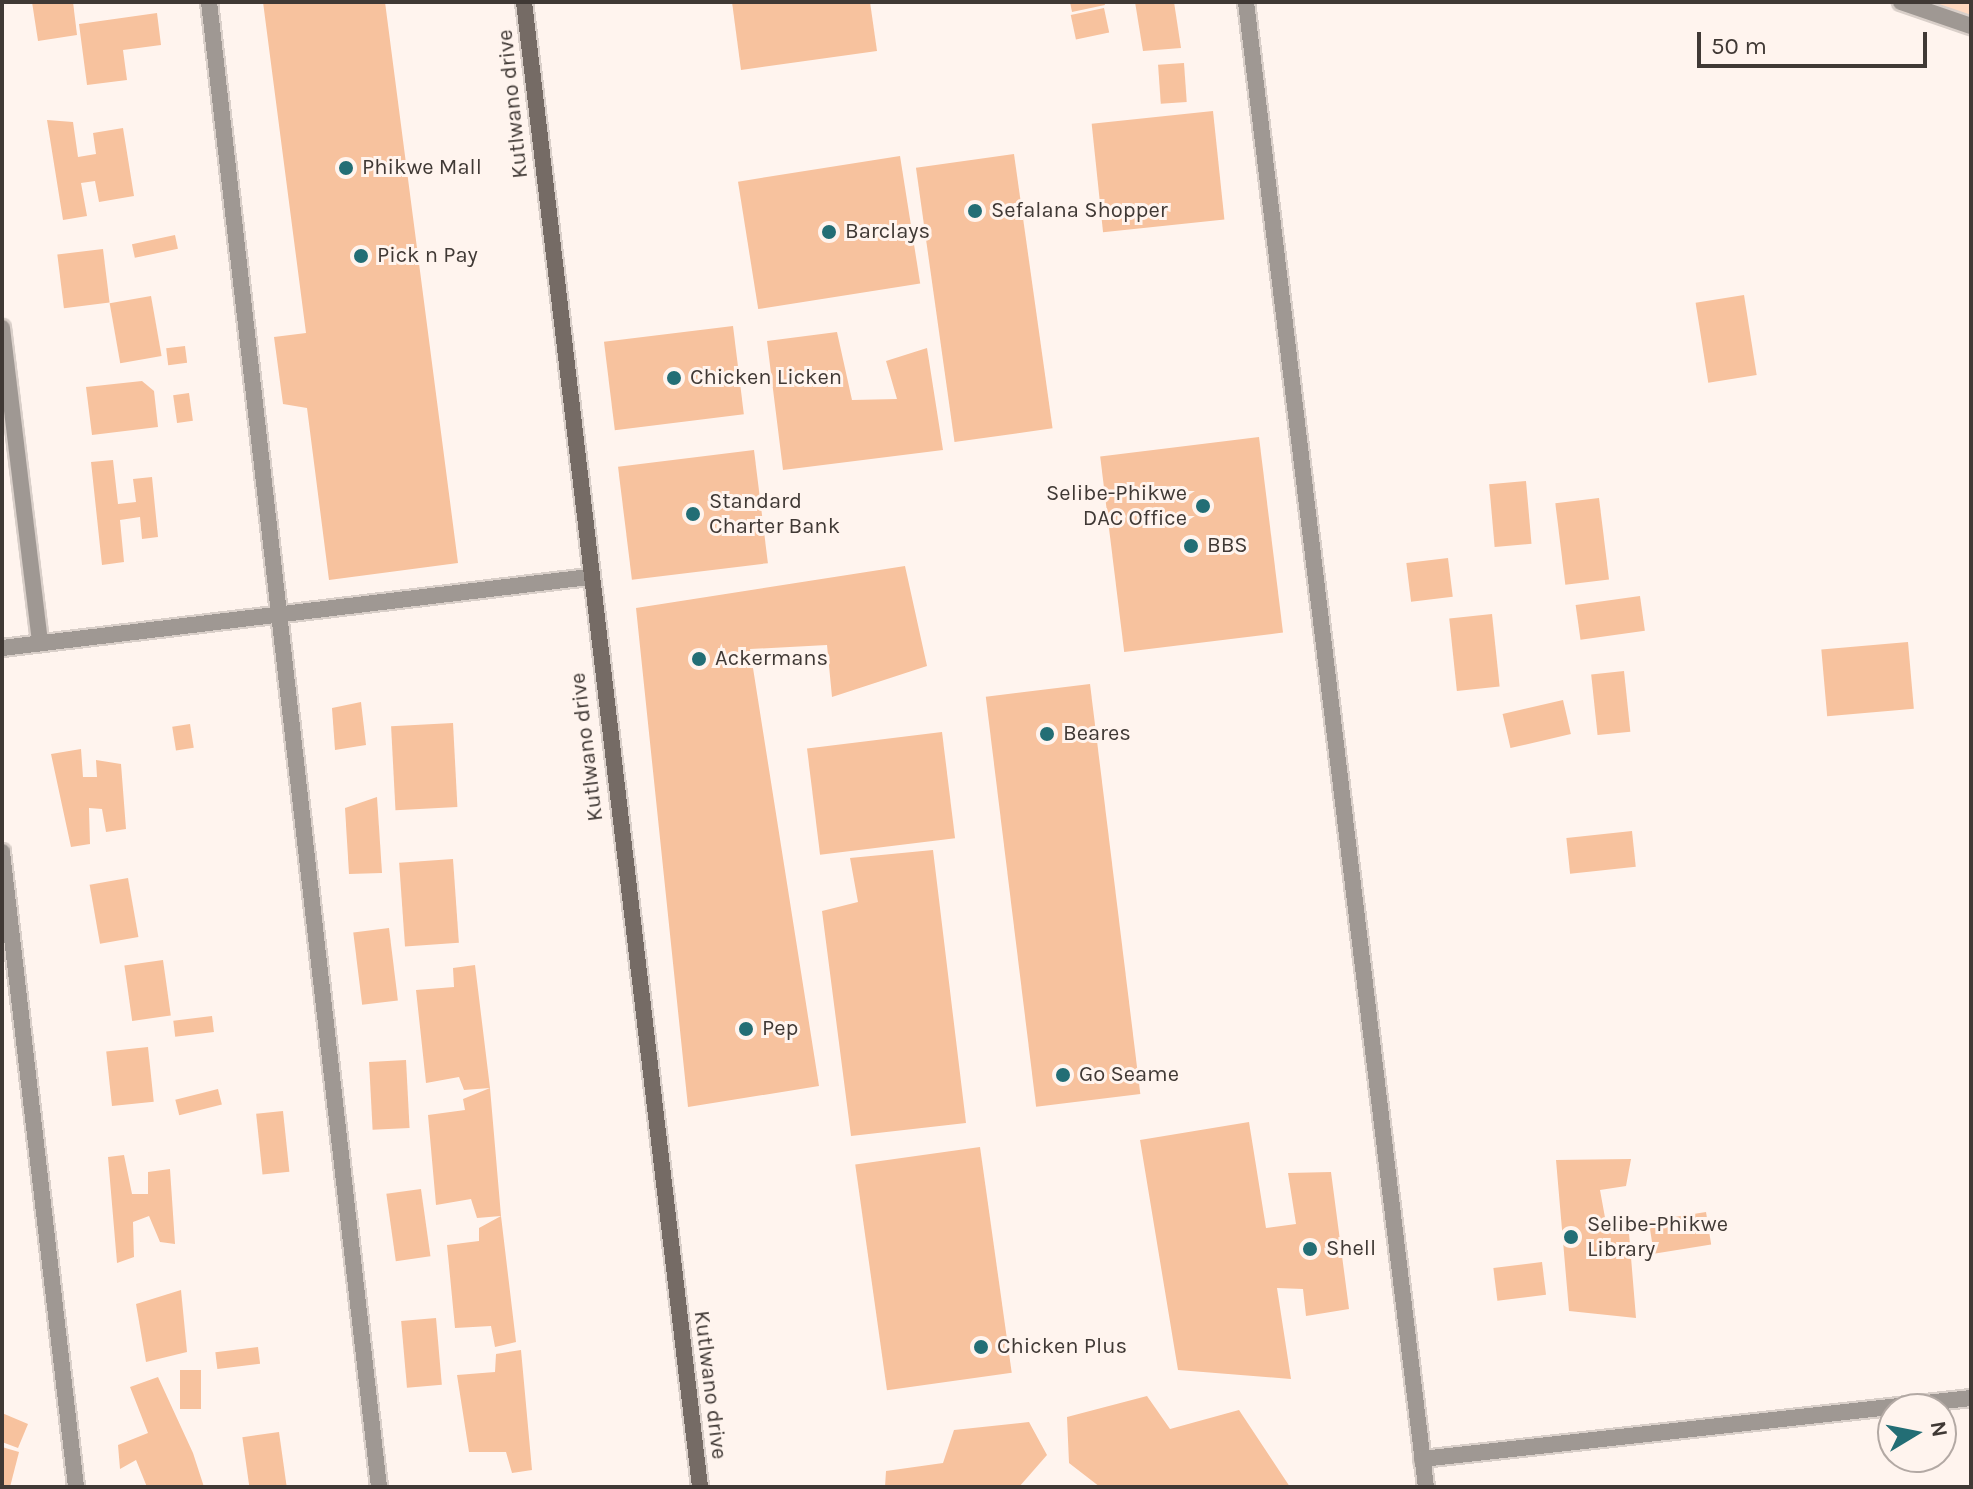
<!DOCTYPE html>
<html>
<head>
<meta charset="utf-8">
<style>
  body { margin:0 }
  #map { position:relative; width:1973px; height:1489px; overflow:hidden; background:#fff4ee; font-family:Karla,sans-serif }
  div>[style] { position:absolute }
  .green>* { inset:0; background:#ffd9c1 }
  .building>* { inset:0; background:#f7c29e; transform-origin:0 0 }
  .roads { filter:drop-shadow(2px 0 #d9cfc9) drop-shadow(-2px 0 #d9cfc9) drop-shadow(0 2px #d9cfc9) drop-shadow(0 -2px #d9cfc9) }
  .street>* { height:16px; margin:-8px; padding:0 8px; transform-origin:8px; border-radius:8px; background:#9f9893 }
  .secondary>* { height:16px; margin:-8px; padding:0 8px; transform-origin:8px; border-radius:8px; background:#756b65 }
  .dots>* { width:22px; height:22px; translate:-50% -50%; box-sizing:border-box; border:4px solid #fff4ee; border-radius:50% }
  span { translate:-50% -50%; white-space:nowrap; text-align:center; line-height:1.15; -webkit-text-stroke:6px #fff4ee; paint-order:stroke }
  .street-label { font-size:22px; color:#403935 }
  .poi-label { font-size:22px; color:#403935 }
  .left { translate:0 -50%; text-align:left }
  .right { translate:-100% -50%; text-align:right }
  .frame { position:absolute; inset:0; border:4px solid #403935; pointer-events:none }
  .north { position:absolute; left:1877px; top:1393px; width:80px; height:80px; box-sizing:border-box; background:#fff4ee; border:2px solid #b3a9a4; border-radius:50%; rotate:80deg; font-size:22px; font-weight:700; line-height:32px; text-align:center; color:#403935 }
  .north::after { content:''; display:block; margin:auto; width:28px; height:36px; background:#236e75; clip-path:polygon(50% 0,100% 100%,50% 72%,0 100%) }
  .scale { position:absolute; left:1697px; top:32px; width:230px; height:36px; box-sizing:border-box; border:4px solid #403935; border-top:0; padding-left:10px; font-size:24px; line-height:28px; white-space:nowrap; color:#403935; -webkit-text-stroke:6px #fff4ee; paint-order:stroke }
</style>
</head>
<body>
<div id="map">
  <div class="green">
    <i style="clip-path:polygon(1884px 2px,1971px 2px,1971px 25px,1918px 6px)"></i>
  </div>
  <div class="building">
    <i style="clip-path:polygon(32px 2px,73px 2px,77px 35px,38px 41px)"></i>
    <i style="clip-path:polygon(263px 2px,385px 2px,458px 563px,329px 580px,307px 408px,283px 404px,274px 337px,306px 333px)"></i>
    <i style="clip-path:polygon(732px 2px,870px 2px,877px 51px,741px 70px)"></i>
    <i style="clip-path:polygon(1070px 2px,1104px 2px,1105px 5px,1072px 12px)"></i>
    <i style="clip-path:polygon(1135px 2px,1174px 2px,1181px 48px,1143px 51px)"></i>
    <i style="left:1104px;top:8px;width:25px;height:34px;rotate:78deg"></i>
    <i style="clip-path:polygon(157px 13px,161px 45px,123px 50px,127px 80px,87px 85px,79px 24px)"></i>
    <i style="left:1184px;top:63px;width:39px;height:26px;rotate:86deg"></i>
    <i style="left:1213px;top:111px;width:109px;height:122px;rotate:84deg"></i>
    <i style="clip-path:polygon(47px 120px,73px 122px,78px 157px,96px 154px,93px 133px,123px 128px,134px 196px,99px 202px,95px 181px,81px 183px,87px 216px,63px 220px)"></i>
    <i style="left:1014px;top:154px;width:277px;height:99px;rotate:82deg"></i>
    <i style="left:900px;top:156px;width:129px;height:164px;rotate:81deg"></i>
    <i style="left:175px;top:235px;width:14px;height:44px;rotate:78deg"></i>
    <i style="left:103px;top:249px;width:54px;height:46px;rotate:83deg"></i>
    <i style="left:1744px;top:295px;width:81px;height:49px;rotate:81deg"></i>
    <i style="left:151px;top:296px;width:61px;height:42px;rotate:80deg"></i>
    <i style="left:733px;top:326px;width:89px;height:130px;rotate:83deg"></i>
    <i style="clip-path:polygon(837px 332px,852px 400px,897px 399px,886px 361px,927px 348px,943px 450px,783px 470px,767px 341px)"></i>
    <i style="left:185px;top:346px;width:17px;height:19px;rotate:83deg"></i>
    <i style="clip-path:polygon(142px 381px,154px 391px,158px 427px,92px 435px,86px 387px)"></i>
    <i style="left:189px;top:393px;width:28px;height:16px;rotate:82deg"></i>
    <i style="left:1259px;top:437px;width:197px;height:160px;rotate:83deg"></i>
    <i style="left:754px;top:450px;width:114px;height:137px;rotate:83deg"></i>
    <i style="clip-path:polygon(113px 460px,118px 504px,136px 502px,133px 479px,152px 477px,158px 537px,142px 539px,140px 517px,120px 520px,124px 562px,102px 565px,91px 462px)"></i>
    <i style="left:1526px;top:481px;width:63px;height:37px;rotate:85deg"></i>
    <i style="left:1599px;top:498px;width:82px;height:44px;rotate:83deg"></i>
    <i style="left:1448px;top:558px;width:39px;height:42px;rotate:83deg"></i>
    <i style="clip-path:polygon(905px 566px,927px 666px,832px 697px,827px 645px,750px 649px,819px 1086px,688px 1107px,636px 608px)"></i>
    <i style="left:1640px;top:596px;width:35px;height:65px;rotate:82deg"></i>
    <i style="left:1492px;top:614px;width:73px;height:43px;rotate:84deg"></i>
    <i style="left:1908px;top:642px;width:67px;height:87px;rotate:85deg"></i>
    <i style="left:1624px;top:671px;width:61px;height:33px;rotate:84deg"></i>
    <i style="left:1090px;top:684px;width:413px;height:105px;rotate:83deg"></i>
    <i style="left:1563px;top:700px;width:35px;height:62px;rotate:77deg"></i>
    <i style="clip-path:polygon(361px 702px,366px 745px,335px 750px,332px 708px)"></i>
    <i style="left:453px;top:723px;width:84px;height:62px;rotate:87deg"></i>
    <i style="left:190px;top:724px;width:24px;height:18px;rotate:81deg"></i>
    <i style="left:942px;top:732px;width:107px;height:136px;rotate:83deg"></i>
    <i style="clip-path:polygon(81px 749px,83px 777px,97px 777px,96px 760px,121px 764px,126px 829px,106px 832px,102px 809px,89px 808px,90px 844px,71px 847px,51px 754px)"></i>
    <i style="clip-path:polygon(377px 797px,382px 873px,349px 874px,345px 808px)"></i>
    <i style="left:1632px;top:831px;width:36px;height:66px;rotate:84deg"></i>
    <i style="clip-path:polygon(933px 850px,966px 1123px,851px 1136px,822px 911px,858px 902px,850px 858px)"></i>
    <i style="left:453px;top:859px;width:84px;height:54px;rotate:86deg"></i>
    <i style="left:128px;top:878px;width:60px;height:39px;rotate:80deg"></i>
    <i style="left:389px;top:928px;width:73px;height:36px;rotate:83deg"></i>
    <i style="left:163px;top:960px;width:56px;height:39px;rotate:82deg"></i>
    <i style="clip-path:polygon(475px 965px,490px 1088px,464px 1090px,459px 1077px,426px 1083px,416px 990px,454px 987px,453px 968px)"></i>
    <i style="left:212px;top:1016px;width:16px;height:39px;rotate:83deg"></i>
    <i style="left:148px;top:1047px;width:55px;height:42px;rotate:84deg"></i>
    <i style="left:406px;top:1060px;width:68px;height:37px;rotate:87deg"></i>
    <i style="clip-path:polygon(490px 1088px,501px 1216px,477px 1218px,471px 1199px,436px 1205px,428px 1115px,465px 1110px,463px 1099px)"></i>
    <i style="left:218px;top:1089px;width:16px;height:44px;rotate:76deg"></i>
    <i style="left:283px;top:1111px;width:61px;height:27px;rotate:84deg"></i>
    <i style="clip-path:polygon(1249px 1122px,1266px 1228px,1296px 1224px,1288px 1173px,1331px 1172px,1349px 1309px,1306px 1316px,1303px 1289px,1277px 1288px,1291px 1379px,1178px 1370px,1140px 1140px)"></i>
    <i style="left:980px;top:1147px;width:228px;height:126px;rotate:82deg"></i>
    <i style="clip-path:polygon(124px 1155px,132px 1194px,148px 1194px,148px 1172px,170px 1169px,175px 1244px,160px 1242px,149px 1216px,133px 1222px,134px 1257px,117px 1263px,108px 1157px)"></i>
    <i style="clip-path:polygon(1631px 1159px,1626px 1186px,1600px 1190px,1606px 1223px,1628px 1221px,1636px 1318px,1569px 1311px,1556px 1160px)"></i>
    <i style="left:421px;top:1189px;width:68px;height:35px;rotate:82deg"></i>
    <i style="left:1706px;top:1212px;width:33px;height:58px;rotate:81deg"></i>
    <i style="clip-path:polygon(501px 1216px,516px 1342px,495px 1347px,491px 1326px,455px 1328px,447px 1245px,479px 1241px,479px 1228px)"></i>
    <i style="left:1542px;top:1262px;width:33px;height:49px;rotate:83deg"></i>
    <i style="clip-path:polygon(181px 1290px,187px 1352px,146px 1362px,136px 1304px)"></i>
    <i style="left:436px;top:1318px;width:67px;height:35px;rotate:85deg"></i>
    <i style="left:258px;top:1347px;width:17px;height:43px;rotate:83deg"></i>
    <i style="clip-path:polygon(521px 1350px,532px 1470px,512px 1473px,506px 1452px,469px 1452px,457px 1375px,495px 1372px,496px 1354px)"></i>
    <i style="left:180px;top:1370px;width:21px;height:39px"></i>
    <i style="clip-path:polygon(158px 1377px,193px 1453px,204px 1487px,147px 1487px,136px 1460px,120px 1469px,118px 1445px,148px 1433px,130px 1387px)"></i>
    <i style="clip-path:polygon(1147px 1396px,1170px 1429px,1239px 1410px,1290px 1487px,1100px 1487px,1069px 1463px,1067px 1417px)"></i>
    <i style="clip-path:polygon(2px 1413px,28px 1424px,18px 1448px,2px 1442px)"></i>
    <i style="clip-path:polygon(1029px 1422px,1047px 1455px,1019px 1487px,885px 1487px,886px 1471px,943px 1463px,954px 1430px)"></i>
    <i style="left:279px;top:1432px;width:56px;height:37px;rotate:82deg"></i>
    <i style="clip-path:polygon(2px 1447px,19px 1452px,10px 1487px,2px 1487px)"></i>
  </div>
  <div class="roads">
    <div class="street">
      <i style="left:209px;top:2px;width:1495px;rotate:83.47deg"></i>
      <i style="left:1246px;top:2px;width:1496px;rotate:83.09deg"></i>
      <i style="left:1901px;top:2px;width:74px;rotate:18.9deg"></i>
      <i style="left:2px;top:328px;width:317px;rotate:83.1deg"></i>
      <i style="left:2px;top:648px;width:591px;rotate:-6.9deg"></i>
      <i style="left:2px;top:852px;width:639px;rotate:83.35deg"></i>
      <i style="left:1422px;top:1459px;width:552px;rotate:-6.34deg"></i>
    </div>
    <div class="secondary">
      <i style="left:524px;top:2px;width:1495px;rotate:83.24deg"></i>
    </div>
  </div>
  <div class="dots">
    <i style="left:346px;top:168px;background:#236e75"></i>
    <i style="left:975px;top:211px;background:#236e75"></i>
    <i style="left:829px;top:232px;background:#236e75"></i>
    <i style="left:361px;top:256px;background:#236e75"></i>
    <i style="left:674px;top:378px;background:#236e75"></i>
    <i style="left:1203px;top:506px;background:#236e75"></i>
    <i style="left:693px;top:514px;background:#236e75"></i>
    <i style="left:1191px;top:546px;background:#236e75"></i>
    <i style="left:699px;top:659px;background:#236e75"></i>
    <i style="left:1047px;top:734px;background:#236e75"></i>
    <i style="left:746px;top:1029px;background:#236e75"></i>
    <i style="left:1063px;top:1075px;background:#236e75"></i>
    <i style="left:1571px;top:1237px;background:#236e75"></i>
    <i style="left:1310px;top:1249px;background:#236e75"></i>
    <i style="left:981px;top:1347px;background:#236e75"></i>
  </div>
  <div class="street-label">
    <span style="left:513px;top:104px;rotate:-96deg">Kutlwano drive</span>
    <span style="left:587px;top:747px;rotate:-97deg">Kutlwano drive</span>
    <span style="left:710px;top:1385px;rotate:83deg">Kutlwano drive</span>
  </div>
  <div class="poi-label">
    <span class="left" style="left:362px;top:168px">Phikwe Mall</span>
    <span class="left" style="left:991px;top:211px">Sefalana Shopper</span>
    <span class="left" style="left:845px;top:232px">Barclays</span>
    <span class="left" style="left:377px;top:256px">Pick n Pay</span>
    <span class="left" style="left:690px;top:378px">Chicken Licken</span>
    <span class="right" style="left:1187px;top:506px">Selibe-Phikwe<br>DAC Office</span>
    <span class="left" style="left:709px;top:514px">Standard<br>Charter Bank</span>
    <span class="left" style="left:1207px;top:546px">BBS</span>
    <span class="left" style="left:715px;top:659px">Ackermans</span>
    <span class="left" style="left:1063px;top:734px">Beares</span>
    <span class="left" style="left:762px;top:1029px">Pep</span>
    <span class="left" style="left:1079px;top:1075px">Go Seame</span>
    <span class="left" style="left:1587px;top:1237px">Selibe-Phikwe<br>Library</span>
    <span class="left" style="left:1326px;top:1249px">Shell</span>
    <span class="left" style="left:997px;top:1347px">Chicken Plus</span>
  </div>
  <div class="frame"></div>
  <div class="north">N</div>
  <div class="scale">50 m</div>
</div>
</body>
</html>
